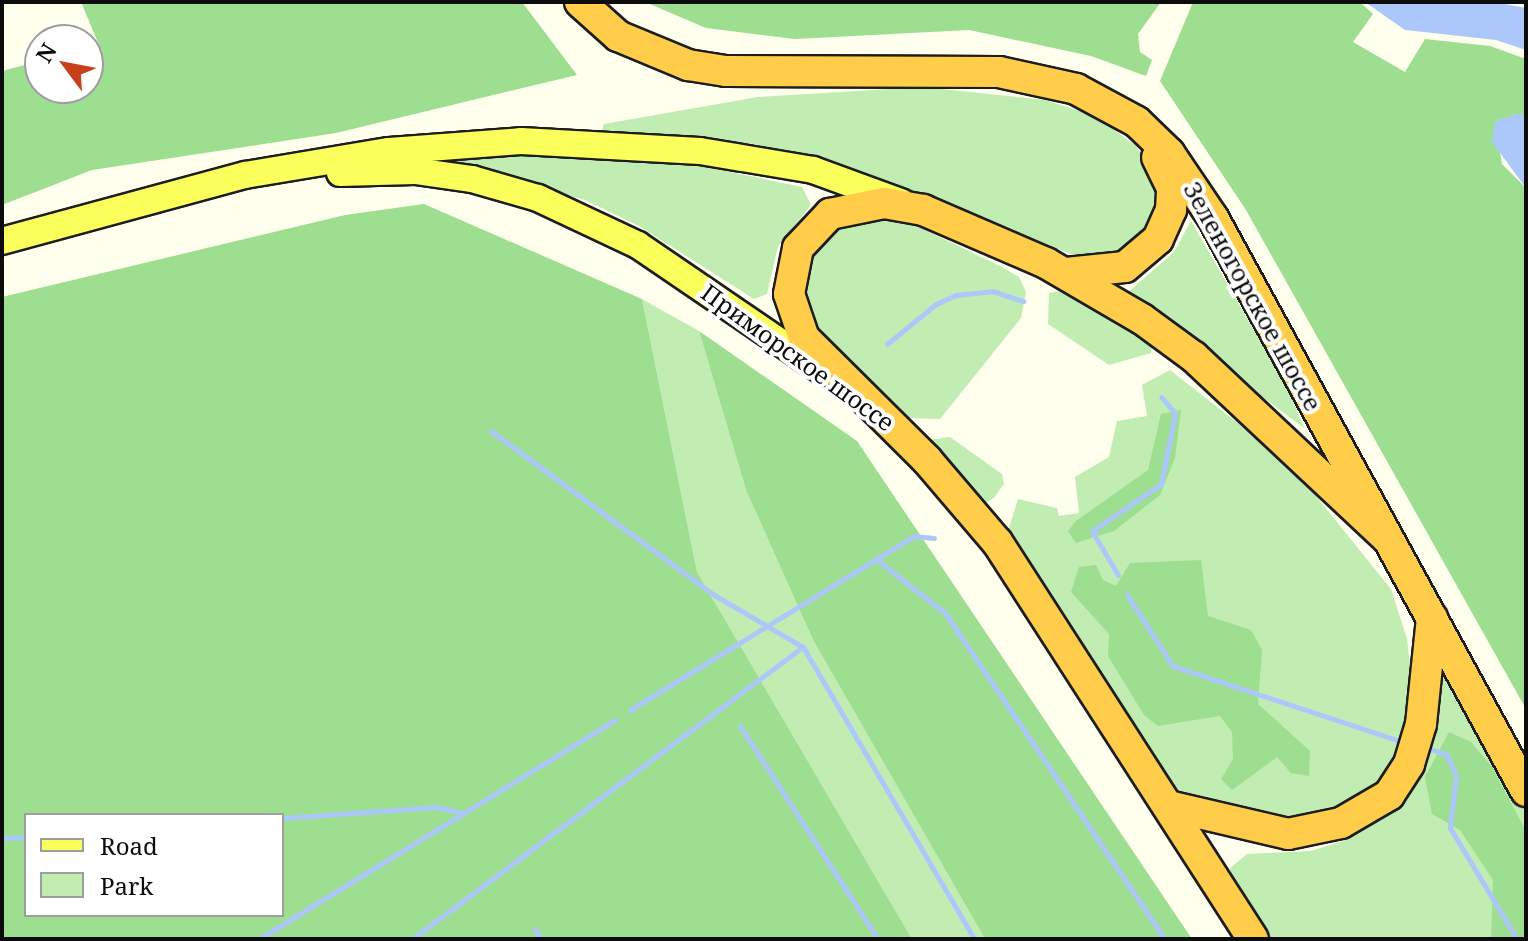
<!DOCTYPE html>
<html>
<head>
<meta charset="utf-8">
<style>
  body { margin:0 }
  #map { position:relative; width:1528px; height:941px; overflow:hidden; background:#feffec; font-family:"Noto Serif",serif }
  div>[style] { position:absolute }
  .green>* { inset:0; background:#c1ecb2 }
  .forest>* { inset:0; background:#9ede90 }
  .water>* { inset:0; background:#acc8fb }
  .stream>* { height:5px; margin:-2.5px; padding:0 2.5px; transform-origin:2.5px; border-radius:2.5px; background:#acc8fb }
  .roads { filter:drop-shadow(2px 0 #1d1d1d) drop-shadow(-2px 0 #1d1d1d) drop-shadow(0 2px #1d1d1d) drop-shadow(0 -2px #1d1d1d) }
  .primary>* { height:26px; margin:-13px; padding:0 13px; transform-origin:13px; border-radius:13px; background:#fbff5c }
  .highway>* { height:30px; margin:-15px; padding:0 15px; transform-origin:15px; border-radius:15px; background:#ffcd4a }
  span { translate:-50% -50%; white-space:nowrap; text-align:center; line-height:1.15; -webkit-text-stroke:8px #fff; paint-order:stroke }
  .street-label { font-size:24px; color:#0c0c0c }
  .frame { position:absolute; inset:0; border:4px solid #0c0c0c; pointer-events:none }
  .legend { position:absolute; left:24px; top:813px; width:260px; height:104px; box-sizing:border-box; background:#fff; border:2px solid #9e9e9e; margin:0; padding:10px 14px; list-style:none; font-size:24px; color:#0c0c0c }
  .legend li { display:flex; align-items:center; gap:16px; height:40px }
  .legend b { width:40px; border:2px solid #9e9e9e }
  .north { position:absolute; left:24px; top:24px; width:80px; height:80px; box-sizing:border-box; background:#fff; border:2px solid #9e9e9e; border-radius:50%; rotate:302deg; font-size:22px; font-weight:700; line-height:32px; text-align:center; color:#0c0c0c }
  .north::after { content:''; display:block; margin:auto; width:28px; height:36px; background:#c7401a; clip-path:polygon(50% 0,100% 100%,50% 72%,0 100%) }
</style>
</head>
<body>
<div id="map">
  <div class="green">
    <i style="clip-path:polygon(923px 87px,1045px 100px,1095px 116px,1135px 145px,1153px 170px,1161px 187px,1153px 225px,1129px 252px,1089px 261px,860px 173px,755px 144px,602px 130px,604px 124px,758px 97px)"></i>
    <i style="clip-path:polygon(504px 153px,696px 165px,802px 187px,811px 205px,778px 246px,767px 294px,754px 299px,639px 226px,585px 200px,441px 159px)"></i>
    <i style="clip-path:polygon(902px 219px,1000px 266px,1019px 277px,1026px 292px,1021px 318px,940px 419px,906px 418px,820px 343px,799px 304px,808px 252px,824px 237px,852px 222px)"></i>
    <i style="clip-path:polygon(1191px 221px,1288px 389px,1304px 428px,1126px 294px,1174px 252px)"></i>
    <i style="clip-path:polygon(1062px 291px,1152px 344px,1151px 353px,1109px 365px,1048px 324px,1049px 293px)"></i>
    <i style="clip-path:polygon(642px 299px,699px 331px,746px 490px,813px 640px,985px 939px,912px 939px,697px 572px)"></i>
    <i style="clip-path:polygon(1170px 370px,1290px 464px,1391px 589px,1407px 639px,1413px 692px,1392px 769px,1368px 796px,1313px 823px,1184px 810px,1008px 531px,1018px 499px,1057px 508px,1059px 516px,1079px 513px,1075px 477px,1109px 457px,1117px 421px,1147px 416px,1142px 385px)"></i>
    <i style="clip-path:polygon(950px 437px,1002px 474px,1004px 484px,994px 498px,984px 504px,927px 440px)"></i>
    <i style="clip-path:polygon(1444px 660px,1526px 810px,1526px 939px,1267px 939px,1233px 885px,1230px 868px,1247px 854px,1311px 851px,1343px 841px,1395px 809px,1428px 744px)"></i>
  </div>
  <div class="forest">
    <i style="clip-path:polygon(81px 2px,522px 2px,577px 75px,336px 133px,92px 170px,2px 205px,2px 71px,40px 61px,40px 88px,88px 88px,88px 48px,99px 45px)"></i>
    <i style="clip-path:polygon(645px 2px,1161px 2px,1138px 34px,1140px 52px,1152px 60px,1146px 76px,1091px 56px,969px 30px,795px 39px,706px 28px)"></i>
    <i style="clip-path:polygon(1193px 2px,1362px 4px,1373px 14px,1353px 42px,1405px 72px,1425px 39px,1490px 46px,1526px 59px,1526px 124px,1521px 114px,1495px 121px,1502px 164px,1526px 188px,1526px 709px,1246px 210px,1160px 81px)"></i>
    <i style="clip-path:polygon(evenodd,424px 204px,642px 299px,697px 572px,912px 939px,2px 939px,2px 297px,345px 215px,424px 204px,282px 815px,282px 915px,26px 915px,26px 815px,282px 815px)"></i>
    <i style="clip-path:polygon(699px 331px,857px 441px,1192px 939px,985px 939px,813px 640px,746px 490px)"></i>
    <i style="clip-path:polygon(1181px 410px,1175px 458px,1160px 495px,1114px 531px,1076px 543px,1068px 531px,1076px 521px,1148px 470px,1161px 414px)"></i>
    <i style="clip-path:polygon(1201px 560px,1208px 616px,1251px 630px,1262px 650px,1258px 704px,1310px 751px,1309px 776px,1291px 773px,1277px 757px,1232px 790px,1221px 779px,1233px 759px,1232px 732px,1220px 716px,1158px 726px,1144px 715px,1108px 656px,1109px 634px,1071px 592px,1079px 567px,1096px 565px,1103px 580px,1116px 586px,1130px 563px)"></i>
    <i style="clip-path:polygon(1449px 732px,1471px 742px,1492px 767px,1526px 831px,1526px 939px,1491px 939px,1493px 880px,1460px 830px,1432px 814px,1425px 777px)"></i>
  </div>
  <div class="water">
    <i style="clip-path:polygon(1365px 2px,1494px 2px,1526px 8px,1526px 50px,1496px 40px,1405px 30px)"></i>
    <i style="clip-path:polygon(1521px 113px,1526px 124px,1526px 188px,1492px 142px,1495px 121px)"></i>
  </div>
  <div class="stream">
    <i style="left:887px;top:344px;width:63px;rotate:-39.2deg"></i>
    <i style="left:936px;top:304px;width:22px;rotate:-24deg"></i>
    <i style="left:956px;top:295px;width:36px;rotate:-6deg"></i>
    <i style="left:992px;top:291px;width:33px;rotate:18deg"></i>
    <i style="left:491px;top:431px;width:279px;rotate:36.3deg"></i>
    <i style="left:716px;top:596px;width:101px;rotate:30.4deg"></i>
    <i style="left:803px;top:647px;width:338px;rotate:59.6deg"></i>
    <i style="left:876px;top:559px;width:88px;rotate:38deg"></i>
    <i style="left:945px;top:613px;width:393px;rotate:56deg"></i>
    <i style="left:1118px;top:575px;width:51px;rotate:-120.6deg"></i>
    <i style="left:1092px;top:531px;width:83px;rotate:-34.3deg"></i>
    <i style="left:1161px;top:484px;width:72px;rotate:-78.8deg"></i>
    <i style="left:1175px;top:413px;width:21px;rotate:-131deg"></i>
    <i style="left:1127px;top:595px;width:85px;rotate:57.1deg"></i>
    <i style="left:1173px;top:666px;width:236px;rotate:18.3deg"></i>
    <i style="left:630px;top:710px;width:333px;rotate:-31.5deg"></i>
    <i style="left:914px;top:536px;width:20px;rotate:6deg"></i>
    <i style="left:740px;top:726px;width:254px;rotate:57.1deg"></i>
    <i style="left:1428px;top:748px;width:20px;rotate:20deg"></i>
    <i style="left:1447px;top:755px;width:23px;rotate:67deg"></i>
    <i style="left:1456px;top:776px;width:52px;rotate:96.6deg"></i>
    <i style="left:1450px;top:828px;width:130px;rotate:58.9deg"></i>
    <i style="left:282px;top:818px;width:155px;rotate:-4.1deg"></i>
    <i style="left:437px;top:807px;width:26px;rotate:13deg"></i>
    <i style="left:2px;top:838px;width:24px;rotate:-2deg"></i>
    <i style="left:535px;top:930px;width:11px;rotate:52deg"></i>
    <i style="left:259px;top:939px;width:418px;rotate:-31.6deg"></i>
    <i style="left:412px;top:939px;width:488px;rotate:-36.8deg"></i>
  </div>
  <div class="roads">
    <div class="primary">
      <i style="left:340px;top:173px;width:75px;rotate:-1.5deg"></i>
      <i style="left:415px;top:171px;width:58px;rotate:8deg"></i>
      <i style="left:472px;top:179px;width:69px;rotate:16.1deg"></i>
      <i style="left:538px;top:198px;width:110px;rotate:25.2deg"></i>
      <i style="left:638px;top:245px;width:225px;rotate:34.3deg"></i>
      <i style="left:2px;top:241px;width:252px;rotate:-15.2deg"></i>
      <i style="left:245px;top:175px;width:146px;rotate:-9.5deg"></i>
      <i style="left:389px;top:151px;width:132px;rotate:-4.3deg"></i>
      <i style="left:521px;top:141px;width:179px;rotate:3.2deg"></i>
      <i style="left:700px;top:151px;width:115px;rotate:9.5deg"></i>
      <i style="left:813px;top:170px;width:94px;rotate:20deg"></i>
    </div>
    <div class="highway">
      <i style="left:580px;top:2px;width:51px;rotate:41.8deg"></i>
      <i style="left:618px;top:36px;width:76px;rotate:22.5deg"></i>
      <i style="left:688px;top:65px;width:38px;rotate:9deg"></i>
      <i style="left:726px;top:71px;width:273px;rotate:0.2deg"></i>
      <i style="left:999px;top:72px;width:79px;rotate:12.4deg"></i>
      <i style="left:1076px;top:89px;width:69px;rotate:28.4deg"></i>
      <i style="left:1137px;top:122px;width:45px;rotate:44.1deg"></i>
      <i style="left:1169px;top:153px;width:78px;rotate:55.9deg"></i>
      <i style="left:1213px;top:218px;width:653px;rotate:61.35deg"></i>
      <i style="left:1066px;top:273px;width:59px;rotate:-5.8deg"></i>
      <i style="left:1125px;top:267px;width:43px;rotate:-40.3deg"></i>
      <i style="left:1158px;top:239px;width:32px;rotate:-66deg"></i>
      <i style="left:1171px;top:210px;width:22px;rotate:-87deg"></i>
      <i style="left:1172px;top:188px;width:34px;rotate:-116deg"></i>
      <i style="left:1173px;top:807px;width:118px;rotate:13.2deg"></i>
      <i style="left:1288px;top:834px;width:54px;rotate:-11.7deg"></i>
      <i style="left:1341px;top:823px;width:56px;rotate:-30.3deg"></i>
      <i style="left:1389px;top:795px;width:37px;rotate:-57deg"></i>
      <i style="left:1409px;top:764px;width:42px;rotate:-73.3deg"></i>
      <i style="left:1421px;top:724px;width:107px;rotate:-84.1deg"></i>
      <i style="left:1253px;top:939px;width:472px;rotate:-122.8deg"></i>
      <i style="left:997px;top:542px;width:108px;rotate:-130.5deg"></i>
      <i style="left:927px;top:460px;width:173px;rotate:-135.2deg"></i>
      <i style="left:804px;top:338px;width:46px;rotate:-108.8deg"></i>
      <i style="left:789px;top:294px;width:47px;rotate:-78.9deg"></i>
      <i style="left:798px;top:248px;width:47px;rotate:-46.7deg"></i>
      <i style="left:830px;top:214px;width:55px;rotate:-11.5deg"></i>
      <i style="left:884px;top:203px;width:40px;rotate:10deg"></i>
      <i style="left:923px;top:210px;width:134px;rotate:23.3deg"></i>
      <i style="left:1046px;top:263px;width:111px;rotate:30.3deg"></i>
      <i style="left:1142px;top:319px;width:64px;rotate:36.2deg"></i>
      <i style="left:1194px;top:357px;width:265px;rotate:43.2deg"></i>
    </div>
  </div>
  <div class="street-label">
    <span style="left:1253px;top:296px;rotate:61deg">Зеленогорское шоссе</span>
    <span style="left:798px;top:357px;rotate:36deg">Приморское шоссе</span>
  </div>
  <div class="frame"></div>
  <ul class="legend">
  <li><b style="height:10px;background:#fbff5c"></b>Road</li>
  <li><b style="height:22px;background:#c1ecb2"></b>Park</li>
  </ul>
  <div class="north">N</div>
</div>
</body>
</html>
